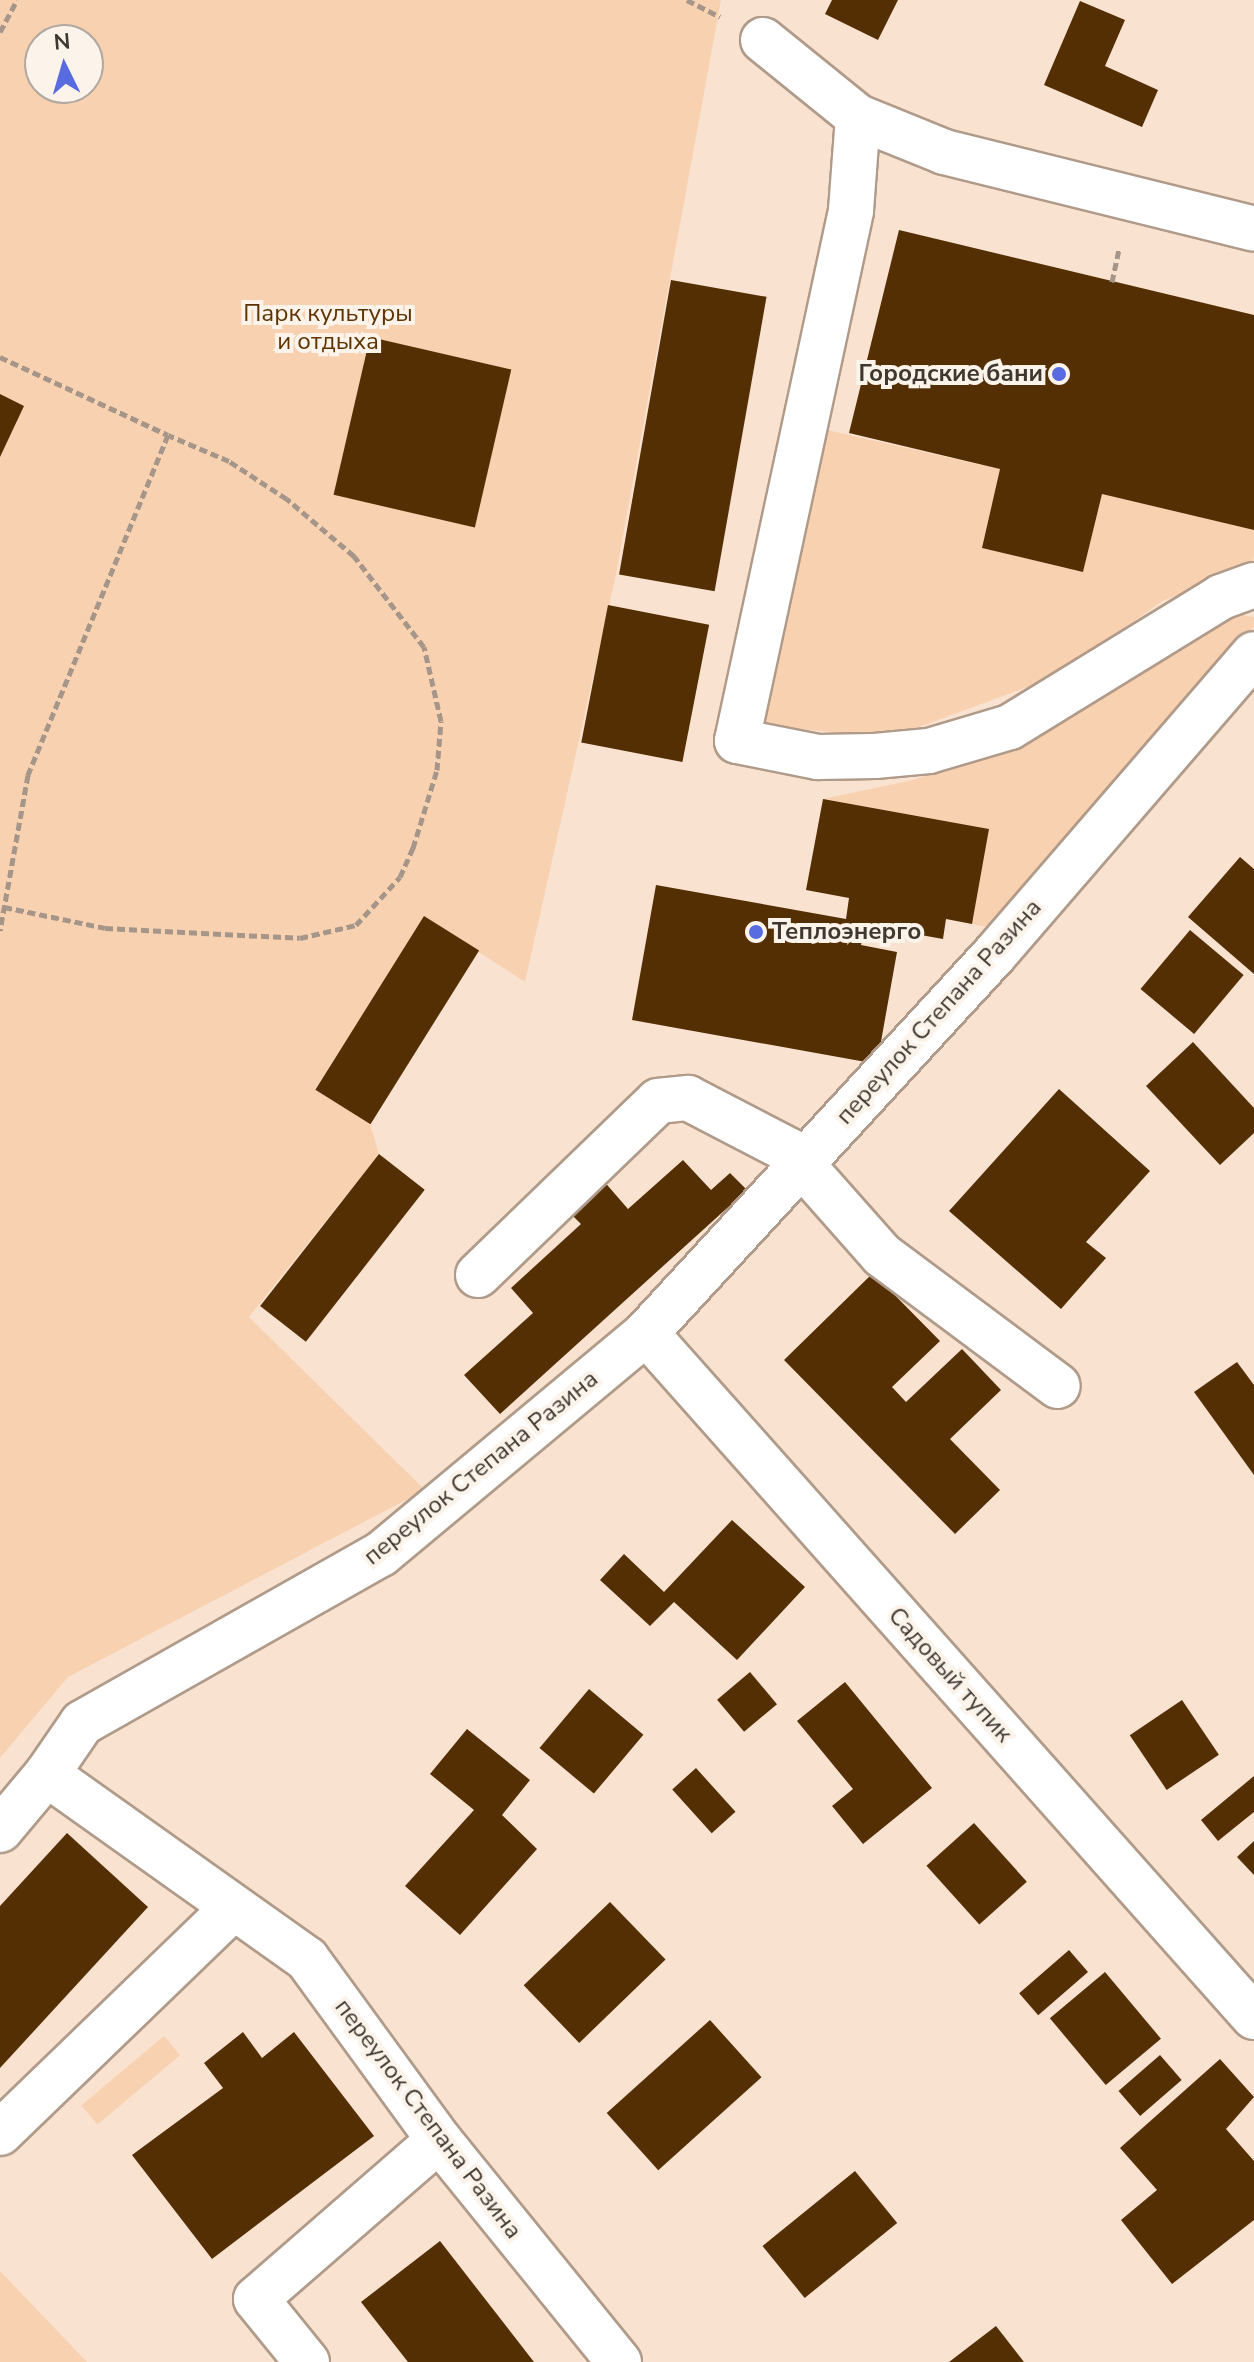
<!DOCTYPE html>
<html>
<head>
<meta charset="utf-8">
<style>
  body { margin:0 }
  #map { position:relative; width:1254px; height:2362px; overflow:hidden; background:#f9e3d0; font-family:"Nunito Sans",sans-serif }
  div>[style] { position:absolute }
  .green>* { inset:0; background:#f8d1b0; transform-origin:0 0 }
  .building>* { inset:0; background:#542f04; transform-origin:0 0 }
  .path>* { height:5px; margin-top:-2.5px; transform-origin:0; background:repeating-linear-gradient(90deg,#a69689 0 8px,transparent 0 12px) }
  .roads { filter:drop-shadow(2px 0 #b09b8a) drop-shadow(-2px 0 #b09b8a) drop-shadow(0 2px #b09b8a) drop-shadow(0 -2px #b09b8a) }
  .minor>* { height:44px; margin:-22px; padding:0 22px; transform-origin:22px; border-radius:22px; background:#fff }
  .dots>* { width:22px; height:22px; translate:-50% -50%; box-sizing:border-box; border:4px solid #fcf3eb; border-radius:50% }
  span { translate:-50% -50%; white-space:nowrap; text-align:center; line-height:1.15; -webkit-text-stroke:8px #fcf3eb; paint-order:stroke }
  .park-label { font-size:24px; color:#5e3300 }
  .poi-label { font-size:24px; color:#3f3730; font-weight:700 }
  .right { translate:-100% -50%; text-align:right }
  .left { translate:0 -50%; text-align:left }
  .street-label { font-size:24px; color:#3f3730 }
  .north { position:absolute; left:24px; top:24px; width:80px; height:80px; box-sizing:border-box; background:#fcf3eb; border:2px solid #b0a8a0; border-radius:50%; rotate:355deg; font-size:22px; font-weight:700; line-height:32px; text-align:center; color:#3f3730 }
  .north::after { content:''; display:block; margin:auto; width:28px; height:36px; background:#586be1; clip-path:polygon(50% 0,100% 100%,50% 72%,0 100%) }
</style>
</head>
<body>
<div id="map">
  <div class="green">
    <i style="clip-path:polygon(evenodd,0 0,721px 0,616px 574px,525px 982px,425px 917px,315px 1089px,370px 1124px,379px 1154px,249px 1317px,425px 1490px,68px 1677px,0 1758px,0 0,40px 40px,88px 40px,88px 88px,40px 88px,40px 40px)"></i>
    <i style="clip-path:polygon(827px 430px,1000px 469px,982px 548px,1083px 572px,1102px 494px,1254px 530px,1254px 556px,1249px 570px,1162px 601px,1060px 675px,892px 737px,764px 726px)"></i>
    <i style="clip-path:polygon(1230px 613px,1254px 617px,1254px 626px,996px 929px,972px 924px,989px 829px,823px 799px,913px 780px,1037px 736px)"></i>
    <i style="left:164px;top:2036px;width:25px;height:108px;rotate:50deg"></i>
    <i style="clip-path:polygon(0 2271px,87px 2362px,0 2362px)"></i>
  </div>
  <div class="building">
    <i style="clip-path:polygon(832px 0,898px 0,878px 40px,825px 14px)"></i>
    <i style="clip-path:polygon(1080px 1px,1125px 20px,1105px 66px,1158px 90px,1142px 127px,1044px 85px)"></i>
    <i style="clip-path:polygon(899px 230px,1254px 315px,1254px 530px,1102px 494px,1083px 572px,982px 548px,1000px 469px,849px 433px)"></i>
    <i style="left:671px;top:280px;width:97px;height:299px;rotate:10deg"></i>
    <i style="left:370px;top:337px;width:145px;height:162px;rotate:13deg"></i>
    <i style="clip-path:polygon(0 394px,24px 406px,0 457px)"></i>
    <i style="left:608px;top:605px;width:103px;height:140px;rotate:11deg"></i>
    <i style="clip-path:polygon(823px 799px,989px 829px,972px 924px,946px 919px,943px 939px,865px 925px,861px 945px,897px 952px,877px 1064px,632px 1020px,656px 885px,846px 919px,849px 898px,806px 890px)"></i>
    <i style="clip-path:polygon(1240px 857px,1254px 869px,1254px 974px,1188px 917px)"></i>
    <i style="left:424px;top:916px;width:65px;height:205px;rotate:32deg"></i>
    <i style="left:1190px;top:930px;width:70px;height:77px;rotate:40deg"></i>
    <i style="clip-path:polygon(1193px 1042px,1254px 1108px,1254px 1133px,1220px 1165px,1146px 1086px)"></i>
    <i style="clip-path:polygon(1059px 1089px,1150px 1171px,1086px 1242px,1106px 1258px,1061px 1309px,949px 1211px)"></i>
    <i style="left:379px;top:1154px;width:58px;height:193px;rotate:38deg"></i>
    <i style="clip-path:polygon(683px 1160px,711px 1190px,730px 1173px,747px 1190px,500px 1414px,464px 1375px,533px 1313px,511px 1288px,581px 1224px,568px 1211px,602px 1179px,628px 1209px)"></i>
    <i style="clip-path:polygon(873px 1273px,940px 1341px,892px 1387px,906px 1402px,962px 1349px,1001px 1390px,950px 1439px,1000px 1490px,955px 1534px,784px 1360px)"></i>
    <i style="clip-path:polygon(1237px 1362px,1254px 1385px,1254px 1475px,1194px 1392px)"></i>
    <i style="clip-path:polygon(732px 1520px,805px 1587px,737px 1660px,674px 1602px,650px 1626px,600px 1580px,624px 1554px,664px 1592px)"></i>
    <i style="left:750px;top:1672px;width:42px;height:43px;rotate:50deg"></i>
    <i style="clip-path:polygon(845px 1682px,932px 1788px,863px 1844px,832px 1806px,853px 1789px,797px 1721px)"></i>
    <i style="left:589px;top:1689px;width:71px;height:77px;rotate:40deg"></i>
    <i style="left:1182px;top:1700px;width:66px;height:63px;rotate:56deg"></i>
    <i style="clip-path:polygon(467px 1729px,530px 1780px,502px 1815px,537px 1849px,460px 1935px,405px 1886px,474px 1810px,430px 1774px)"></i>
    <i style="left:696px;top:1768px;width:59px;height:32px;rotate:48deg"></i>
    <i style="clip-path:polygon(1254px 1776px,1254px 1812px,1218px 1841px,1201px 1820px)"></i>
    <i style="left:974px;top:1823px;width:79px;height:64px;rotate:48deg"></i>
    <i style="clip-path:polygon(67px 1833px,148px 1907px,0 2068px,0 1906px)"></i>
    <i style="clip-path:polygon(1254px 1841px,1254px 1875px,1237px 1857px)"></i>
    <i style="left:610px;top:1902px;width:80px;height:120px;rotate:46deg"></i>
    <i style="left:1069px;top:1950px;width:29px;height:66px;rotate:49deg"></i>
    <i style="left:1105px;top:1972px;width:87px;height:72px;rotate:50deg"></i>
    <i style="left:710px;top:2020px;width:77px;height:139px;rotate:48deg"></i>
    <i style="clip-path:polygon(243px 2032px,262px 2058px,294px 2032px,374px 2136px,212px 2259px,132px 2155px,223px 2088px,204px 2063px)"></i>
    <i style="left:1160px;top:2055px;width:33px;height:55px;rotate:49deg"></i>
    <i style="clip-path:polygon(1220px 2059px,1254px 2097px,1226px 2129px,1254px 2161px,1254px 2220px,1172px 2284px,1121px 2220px,1157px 2190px,1120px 2148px)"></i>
    <i style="left:855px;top:2171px;width:67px;height:119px;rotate:51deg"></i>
    <i style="clip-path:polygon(440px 2241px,534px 2362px,408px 2362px,361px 2302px)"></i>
    <i style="clip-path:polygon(996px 2326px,1024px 2362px,949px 2362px)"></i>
  </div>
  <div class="path">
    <i style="left:687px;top:0;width:37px;rotate:27deg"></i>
    <i style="left:0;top:32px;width:36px;rotate:-62deg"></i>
    <i style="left:1112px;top:282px;width:35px;rotate:-78deg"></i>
    <i style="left:0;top:357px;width:185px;rotate:24.9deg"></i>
    <i style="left:168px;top:435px;width:368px;rotate:112.4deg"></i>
    <i style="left:28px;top:775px;width:158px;rotate:100.2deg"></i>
    <i style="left:4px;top:907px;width:103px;rotate:11.7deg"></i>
    <i style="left:105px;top:928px;width:195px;rotate:2.9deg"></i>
    <i style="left:300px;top:938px;width:57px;rotate:-13.1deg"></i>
    <i style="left:356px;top:925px;width:65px;rotate:-47.5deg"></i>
    <i style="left:400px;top:877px;width:32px;rotate:-66deg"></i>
    <i style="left:413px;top:848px;width:82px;rotate:-72.9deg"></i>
    <i style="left:437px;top:770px;width:49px;rotate:-85.3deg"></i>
    <i style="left:441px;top:721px;width:76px;rotate:-102.9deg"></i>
    <i style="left:424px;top:647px;width:115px;rotate:-127.6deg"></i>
    <i style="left:354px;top:556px;width:88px;rotate:-139.6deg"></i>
    <i style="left:287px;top:499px;width:69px;rotate:-146.8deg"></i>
    <i style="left:229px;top:461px;width:66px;rotate:-156.9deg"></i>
  </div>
  <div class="roads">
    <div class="minor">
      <i style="left:763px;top:40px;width:122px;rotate:39deg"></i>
      <i style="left:858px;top:117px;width:93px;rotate:22.1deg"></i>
      <i style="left:944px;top:152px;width:319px;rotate:13.9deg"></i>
      <i style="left:858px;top:117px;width:94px;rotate:94.3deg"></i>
      <i style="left:851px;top:211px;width:542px;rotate:102.14deg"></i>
      <i style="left:737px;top:741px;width:83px;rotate:11.2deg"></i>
      <i style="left:818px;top:757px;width:57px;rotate:-1deg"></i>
      <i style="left:875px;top:756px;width:54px;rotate:-5.3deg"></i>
      <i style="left:929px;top:751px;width:84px;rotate:-16.5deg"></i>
      <i style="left:1010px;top:727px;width:248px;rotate:-31.6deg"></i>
      <i style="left:1221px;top:597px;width:35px;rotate:-20deg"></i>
      <i style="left:478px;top:1275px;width:250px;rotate:-44deg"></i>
      <i style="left:658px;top:1101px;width:30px;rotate:-6deg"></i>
      <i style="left:688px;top:1098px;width:115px;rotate:27.5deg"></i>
      <i style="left:790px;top:1151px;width:139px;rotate:48.5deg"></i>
      <i style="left:882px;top:1255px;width:219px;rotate:36.7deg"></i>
      <i style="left:646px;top:1333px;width:915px;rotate:48.37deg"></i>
      <i style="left:0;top:1830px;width:73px;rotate:-50deg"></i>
      <i style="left:0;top:2133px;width:324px;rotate:-44deg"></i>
      <i style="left:307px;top:2362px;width:81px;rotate:-129deg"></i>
      <i style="left:256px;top:2299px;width:242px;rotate:-41deg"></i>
      <i style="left:619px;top:2362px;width:286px;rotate:-129deg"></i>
      <i style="left:439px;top:2140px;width:224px;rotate:-126.1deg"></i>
      <i style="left:307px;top:1959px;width:319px;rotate:-144.6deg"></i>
      <i style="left:47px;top:1774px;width:62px;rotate:-55.5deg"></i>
      <i style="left:82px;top:1723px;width:343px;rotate:-29.5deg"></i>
      <i style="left:381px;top:1554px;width:345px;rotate:-39.8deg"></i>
      <i style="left:646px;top:1333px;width:515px;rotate:-47.36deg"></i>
      <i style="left:995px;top:954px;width:396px;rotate:-49.2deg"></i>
    </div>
  </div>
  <div class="dots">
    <i style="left:1059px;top:374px;background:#586be1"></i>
    <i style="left:756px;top:932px;background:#586be1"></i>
  </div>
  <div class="park-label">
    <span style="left:328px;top:328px">Парк культуры<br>и отдыха</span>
  </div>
  <div class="poi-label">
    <span class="right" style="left:1043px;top:374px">Городские бани</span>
    <span class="left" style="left:772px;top:932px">Теплоэнерго</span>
  </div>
  <div class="street-label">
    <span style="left:939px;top:1012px;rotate:-48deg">переулок Степана Разина</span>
    <span style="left:481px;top:1468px;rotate:-39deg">переулок Степана Разина</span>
    <span style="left:950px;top:1675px;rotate:48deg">Садовый тупик</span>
    <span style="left:428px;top:2119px;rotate:53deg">переулок Степана Разина</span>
  </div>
  <div class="north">N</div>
</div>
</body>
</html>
